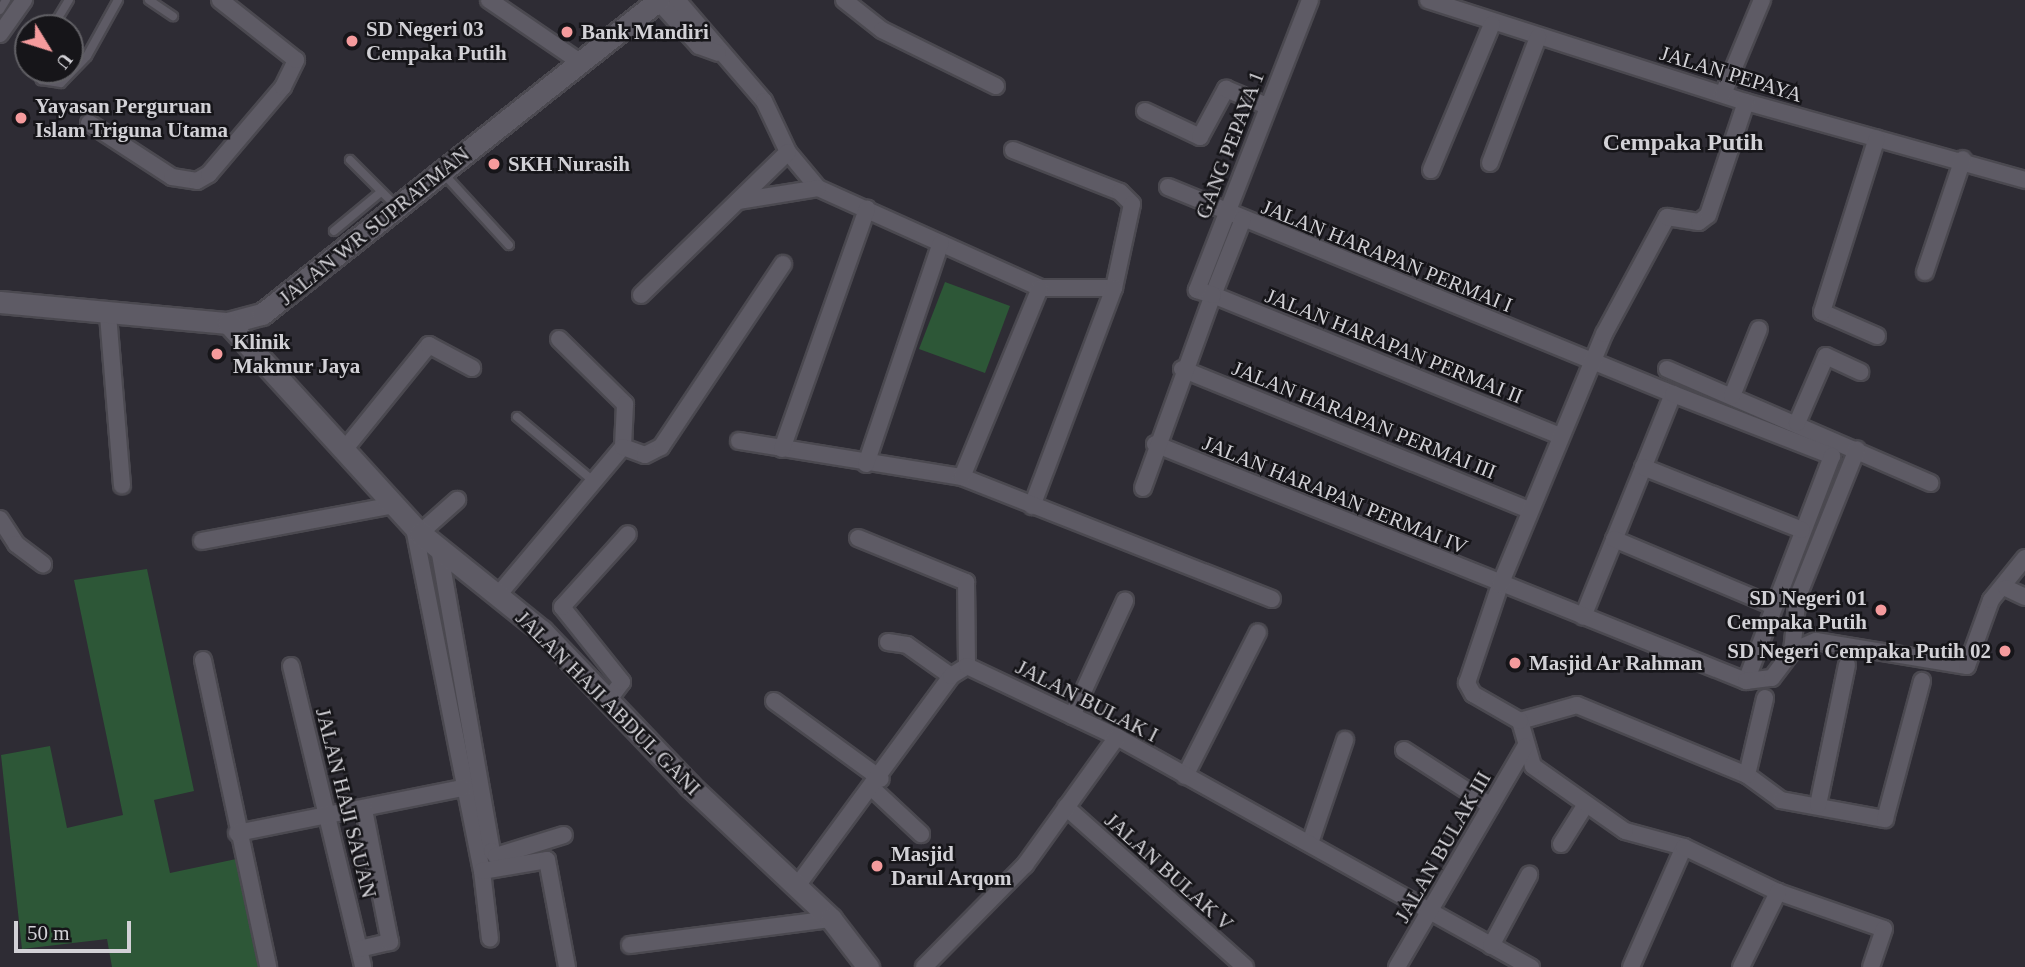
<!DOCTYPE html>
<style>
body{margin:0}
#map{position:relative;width:2025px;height:967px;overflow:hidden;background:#2e2c34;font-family:"Times New Roman",serif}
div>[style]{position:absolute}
.green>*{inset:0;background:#2d5737}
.roads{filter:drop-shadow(2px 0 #4b4950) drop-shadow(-2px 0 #4b4950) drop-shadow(0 2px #4b4950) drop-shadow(0 -2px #4b4950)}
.lane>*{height:8px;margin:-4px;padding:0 4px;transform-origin:4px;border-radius:4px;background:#5e5b65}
.street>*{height:16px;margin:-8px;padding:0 8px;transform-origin:8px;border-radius:8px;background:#5e5b65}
.secondary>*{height:21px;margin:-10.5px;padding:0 10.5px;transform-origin:10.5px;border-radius:10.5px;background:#5e5b65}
.dots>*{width:19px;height:19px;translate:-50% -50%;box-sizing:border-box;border:4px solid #161519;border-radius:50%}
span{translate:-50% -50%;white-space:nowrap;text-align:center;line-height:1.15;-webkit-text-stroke:5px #161519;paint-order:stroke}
.poi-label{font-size:21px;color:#d2d1d6;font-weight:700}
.left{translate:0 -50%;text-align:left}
.right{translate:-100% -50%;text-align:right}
.street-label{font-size:21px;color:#d2d1d6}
.quarter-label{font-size:24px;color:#d2d1d6;font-weight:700}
.north{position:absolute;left:14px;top:14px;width:70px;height:70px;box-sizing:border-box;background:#161519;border:2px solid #616065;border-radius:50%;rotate:128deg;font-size:19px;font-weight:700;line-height:28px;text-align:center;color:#d2d1d6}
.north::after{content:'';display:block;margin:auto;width:24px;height:32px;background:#f59b9d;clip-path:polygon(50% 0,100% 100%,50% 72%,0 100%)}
.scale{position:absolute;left:14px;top:921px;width:117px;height:32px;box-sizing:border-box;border:4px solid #d2d1d6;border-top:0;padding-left:9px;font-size:21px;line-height:24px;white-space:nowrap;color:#d2d1d6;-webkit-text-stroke:5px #161519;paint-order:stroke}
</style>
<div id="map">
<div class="green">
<div style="clip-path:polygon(945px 282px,1010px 306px,985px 373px,919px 349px)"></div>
<div style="clip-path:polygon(147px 569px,194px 791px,154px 800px,170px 873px,241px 858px,269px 967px,112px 967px,107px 939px,22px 949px,1px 755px,50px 746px,67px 828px,123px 815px,74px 580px)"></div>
</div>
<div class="roads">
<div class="lane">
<div style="left:149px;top:0;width:29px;rotate:34deg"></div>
<div style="left:0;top:10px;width:12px;rotate:-59deg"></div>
<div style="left:52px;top:28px;width:33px;rotate:-59deg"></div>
<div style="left:35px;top:70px;width:12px;rotate:59deg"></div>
<div style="left:41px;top:80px;width:20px;rotate:9deg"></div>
<div style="left:61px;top:83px;width:37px;rotate:-46deg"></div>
<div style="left:87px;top:56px;width:64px;rotate:-61deg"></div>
<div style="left:350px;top:160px;width:64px;rotate:45deg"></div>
<div style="left:442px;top:172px;width:99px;rotate:47.5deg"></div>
<div style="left:334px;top:231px;width:61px;rotate:-39.7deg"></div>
<div style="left:517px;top:417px;width:98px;rotate:40deg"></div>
</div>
<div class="street">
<div style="left:489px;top:0;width:110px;rotate:34.3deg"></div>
<div style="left:677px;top:0;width:133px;rotate:49.3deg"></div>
<div style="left:764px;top:101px;width:56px;rotate:64.8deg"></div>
<div style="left:788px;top:152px;width:47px;rotate:50.2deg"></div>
<div style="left:818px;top:188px;width:243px;rotate:24.2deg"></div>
<div style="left:1040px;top:288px;width:74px"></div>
<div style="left:844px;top:0;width:48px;rotate:38.3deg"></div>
<div style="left:882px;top:30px;width:127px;rotate:26.2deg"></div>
<div style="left:1428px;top:0;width:334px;rotate:17.8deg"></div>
<div style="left:1746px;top:102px;width:290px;rotate:15.6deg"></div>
<div style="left:658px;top:1px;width:61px;rotate:47.7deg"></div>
<div style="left:699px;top:46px;width:20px;rotate:20deg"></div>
<div style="left:0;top:34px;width:42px;rotate:-54.8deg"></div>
<div style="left:1723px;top:94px;width:102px;rotate:-67.5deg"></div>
<div style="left:1145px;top:111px;width:61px;rotate:25.3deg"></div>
<div style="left:1200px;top:137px;width:55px;rotate:-61.6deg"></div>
<div style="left:1226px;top:89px;width:44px;rotate:22.5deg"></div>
<div style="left:89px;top:123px;width:99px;rotate:33deg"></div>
<div style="left:172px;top:177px;width:25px;rotate:9deg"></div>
<div style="left:197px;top:181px;width:14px;rotate:-30deg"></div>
<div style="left:209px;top:174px;width:114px;rotate:-49.6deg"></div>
<div style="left:283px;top:87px;width:30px;rotate:-64deg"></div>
<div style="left:296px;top:60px;width:97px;rotate:-141.7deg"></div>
<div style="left:1013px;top:150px;width:115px;rotate:21.4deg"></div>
<div style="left:1120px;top:192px;width:17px;rotate:45deg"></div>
<div style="left:1132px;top:204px;width:86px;rotate:102.1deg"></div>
<div style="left:1114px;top:288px;width:233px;rotate:110.6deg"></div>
<div style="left:1490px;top:163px;width:135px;rotate:-69.1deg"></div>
<div style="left:1431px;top:170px;width:158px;rotate:-67.3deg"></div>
<div style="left:1168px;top:187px;width:546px;rotate:22.29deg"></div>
<div style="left:1673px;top:394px;width:240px;rotate:112deg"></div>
<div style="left:738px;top:201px;width:81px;rotate:-9.2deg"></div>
<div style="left:1243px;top:219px;width:82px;rotate:111.5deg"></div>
<div style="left:1213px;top:295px;width:375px;rotate:22.1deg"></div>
<div style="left:1925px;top:272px;width:119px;rotate:-71.4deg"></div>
<div style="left:641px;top:295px;width:205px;rotate:-44.2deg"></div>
<div style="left:108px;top:315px;width:171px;rotate:85.3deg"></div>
<div style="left:1877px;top:336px;width:60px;rotate:-156.4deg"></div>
<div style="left:1822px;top:312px;width:182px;rotate:-72.5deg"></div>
<div style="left:559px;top:339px;width:93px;rotate:44.6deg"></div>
<div style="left:625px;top:404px;width:43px;rotate:92.7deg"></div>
<div style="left:1182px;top:369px;width:375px;rotate:22.1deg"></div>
<div style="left:1667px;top:369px;width:287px;rotate:23.4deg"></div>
<div style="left:1673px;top:394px;width:171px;rotate:21.3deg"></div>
<div style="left:1832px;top:456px;width:241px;rotate:110.9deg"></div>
<div style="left:1732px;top:396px;width:72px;rotate:-68.1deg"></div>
<div style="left:1797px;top:423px;width:73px;rotate:-66.6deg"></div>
<div style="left:1826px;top:356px;width:38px;rotate:25deg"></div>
<div style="left:739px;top:441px;width:226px;rotate:9.2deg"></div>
<div style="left:962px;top:477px;width:333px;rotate:21.5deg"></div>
<div style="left:1155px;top:444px;width:637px;rotate:21.85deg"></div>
<div style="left:1746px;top:681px;width:26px;rotate:-7deg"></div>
<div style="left:1772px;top:678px;width:34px;rotate:-53deg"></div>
<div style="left:1792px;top:651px;width:26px;rotate:-23deg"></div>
<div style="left:1816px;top:641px;width:153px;rotate:9.4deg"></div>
<div style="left:1967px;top:666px;width:70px;rotate:-70deg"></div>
<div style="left:1991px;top:600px;width:54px;rotate:-51deg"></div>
<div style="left:782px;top:449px;width:255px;rotate:-70.5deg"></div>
<div style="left:344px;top:450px;width:135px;rotate:-51deg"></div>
<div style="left:429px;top:345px;width:49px;rotate:28.1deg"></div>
<div style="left:866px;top:464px;width:233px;rotate:-71.3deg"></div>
<div style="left:1643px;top:467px;width:171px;rotate:21.6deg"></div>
<div style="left:962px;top:477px;width:204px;rotate:-67.6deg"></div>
<div style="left:1143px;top:488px;width:205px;rotate:-70.1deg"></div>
<div style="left:1213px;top:295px;width:17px;rotate:-163deg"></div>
<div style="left:1197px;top:290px;width:311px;rotate:-68.7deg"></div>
<div style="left:0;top:519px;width:30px;rotate:57deg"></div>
<div style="left:16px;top:544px;width:34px;rotate:37deg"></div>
<div style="left:414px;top:528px;width:350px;rotate:78.8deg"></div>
<div style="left:482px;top:871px;width:68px;rotate:83.3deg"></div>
<div style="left:420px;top:533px;width:50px;rotate:-41.7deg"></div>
<div style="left:858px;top:538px;width:117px;rotate:22.2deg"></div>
<div style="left:966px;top:582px;width:84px;rotate:89.3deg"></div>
<div style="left:1614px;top:539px;width:170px;rotate:22.8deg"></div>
<div style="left:202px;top:541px;width:195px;rotate:-10.6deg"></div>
<div style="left:440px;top:554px;width:302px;rotate:80.1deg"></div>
<div style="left:492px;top:851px;width:6px;rotate:51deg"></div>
<div style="left:496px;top:856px;width:71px;rotate:-17.2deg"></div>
<div style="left:2006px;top:588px;width:21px;rotate:25deg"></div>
<div style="left:499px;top:594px;width:192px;rotate:-49.9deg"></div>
<div style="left:623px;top:447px;width:23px;rotate:20deg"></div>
<div style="left:645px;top:455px;width:18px;rotate:-27deg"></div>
<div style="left:661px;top:447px;width:220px;rotate:-56.3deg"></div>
<div style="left:888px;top:642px;width:19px;rotate:9deg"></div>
<div style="left:907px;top:645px;width:54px;rotate:35.2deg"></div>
<div style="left:1792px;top:651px;width:55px;rotate:-83.8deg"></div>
<div style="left:1798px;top:596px;width:158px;rotate:-68.1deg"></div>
<div style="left:203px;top:660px;width:314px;rotate:78deg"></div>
<div style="left:291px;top:666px;width:309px;rotate:76.5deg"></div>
<div style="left:774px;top:701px;width:132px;rotate:36.1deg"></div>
<div style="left:607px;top:702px;width:25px;rotate:-53deg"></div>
<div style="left:622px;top:682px;width:96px;rotate:-128.7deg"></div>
<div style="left:562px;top:607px;width:98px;rotate:-47.9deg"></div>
<div style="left:1072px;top:716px;width:127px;rotate:-65.3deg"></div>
<div style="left:1520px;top:721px;width:59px;rotate:-15.7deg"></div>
<div style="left:1577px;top:705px;width:184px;rotate:22.4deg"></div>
<div style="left:1747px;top:775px;width:42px;rotate:36.3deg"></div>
<div style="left:1781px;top:800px;width:106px;rotate:10.4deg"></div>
<div style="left:1885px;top:819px;width:143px;rotate:-75deg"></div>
<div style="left:1404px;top:750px;width:103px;rotate:32.8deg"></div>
<div style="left:1747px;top:775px;width:79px;rotate:-76.8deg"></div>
<div style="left:1185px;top:776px;width:161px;rotate:-63.1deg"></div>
<div style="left:873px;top:789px;width:66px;rotate:43.2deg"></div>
<div style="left:1818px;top:805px;width:143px;rotate:-78.3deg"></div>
<div style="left:1066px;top:807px;width:240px;rotate:41.8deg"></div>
<div style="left:237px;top:833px;width:230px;rotate:-11.3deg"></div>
<div style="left:1310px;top:843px;width:109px;rotate:-71.2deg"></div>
<div style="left:1561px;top:844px;width:47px;rotate:-58deg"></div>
<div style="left:1684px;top:847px;width:61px;rotate:-164.8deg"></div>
<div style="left:1625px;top:831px;width:113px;rotate:-144.8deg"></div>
<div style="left:1533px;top:766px;width:47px;rotate:-106.1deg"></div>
<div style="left:1520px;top:721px;width:54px;rotate:-150.1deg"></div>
<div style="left:1473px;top:694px;width:13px;rotate:-119deg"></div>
<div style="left:1467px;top:683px;width:103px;rotate:-71.4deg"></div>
<div style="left:1500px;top:585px;width:272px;rotate:-67.5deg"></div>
<div style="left:1604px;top:334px;width:133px;rotate:-61.7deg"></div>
<div style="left:1667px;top:217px;width:32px;rotate:9deg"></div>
<div style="left:1699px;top:222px;width:11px;rotate:-38deg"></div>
<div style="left:1708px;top:215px;width:119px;rotate:-71.4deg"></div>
<div style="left:482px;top:871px;width:66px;rotate:-9.6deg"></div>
<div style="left:547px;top:860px;width:109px;rotate:79.4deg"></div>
<div style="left:797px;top:886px;width:260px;rotate:-53.7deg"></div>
<div style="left:951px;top:676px;width:19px;rotate:-32deg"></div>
<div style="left:967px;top:666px;width:166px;rotate:25.3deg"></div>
<div style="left:1117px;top:737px;width:474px;rotate:29.1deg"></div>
<div style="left:630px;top:945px;width:203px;rotate:-7.4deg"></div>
<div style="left:1491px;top:946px;width:81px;rotate:-61.8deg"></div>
<div style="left:359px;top:949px;width:32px;rotate:-13deg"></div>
<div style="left:390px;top:942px;width:136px;rotate:-101.1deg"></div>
<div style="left:924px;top:967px;width:144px;rotate:-45.3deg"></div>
<div style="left:1025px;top:865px;width:158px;rotate:-54.3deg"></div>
<div style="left:1397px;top:967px;width:255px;rotate:-59.8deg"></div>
<div style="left:1631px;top:967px;width:131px;rotate:-66.2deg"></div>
<div style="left:1684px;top:847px;width:104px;rotate:25.6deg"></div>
<div style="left:1778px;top:892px;width:112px;rotate:19.2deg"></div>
<div style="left:1884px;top:929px;width:40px;rotate:108.9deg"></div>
<div style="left:1741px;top:967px;width:84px;rotate:-63.7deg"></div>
</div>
<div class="secondary">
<div style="left:0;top:302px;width:229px;rotate:5.3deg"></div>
<div style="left:228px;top:323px;width:35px;rotate:-15deg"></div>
<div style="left:262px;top:314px;width:506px;rotate:-38.34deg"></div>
<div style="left:228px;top:323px;width:285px;rotate:47.6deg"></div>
<div style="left:420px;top:533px;width:156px;rotate:38.8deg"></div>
<div style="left:542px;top:631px;width:213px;rotate:46.3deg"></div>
<div style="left:689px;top:785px;width:195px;rotate:43.3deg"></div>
<div style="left:831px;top:919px;width:61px;rotate:52.4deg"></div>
</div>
</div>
<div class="dots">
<div style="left:567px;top:32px;background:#f59b9d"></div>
<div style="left:352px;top:41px;background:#f59b9d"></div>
<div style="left:21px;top:118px;background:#f59b9d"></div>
<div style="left:494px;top:164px;background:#f59b9d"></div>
<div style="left:217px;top:354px;background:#f59b9d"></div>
<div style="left:1881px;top:610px;background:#f59b9d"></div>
<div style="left:2005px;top:651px;background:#f59b9d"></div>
<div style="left:1515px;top:663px;background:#f59b9d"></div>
<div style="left:877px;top:866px;background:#f59b9d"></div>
</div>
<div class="poi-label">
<span class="left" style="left:366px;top:41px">SD Negeri 03<br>Cempaka Putih</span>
<span class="left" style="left:581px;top:32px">Bank Mandiri</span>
<span class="left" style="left:35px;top:118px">Yayasan Perguruan<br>Islam Triguna Utama</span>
<span class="left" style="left:508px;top:164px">SKH Nurasih</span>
<span class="left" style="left:233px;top:354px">Klinik<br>Makmur Jaya</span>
<span class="right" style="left:1867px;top:610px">SD Negeri 01<br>Cempaka Putih</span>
<span class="right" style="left:1991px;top:651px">SD Negeri Cempaka Putih 02</span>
<span class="left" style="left:1529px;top:663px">Masjid Ar Rahman</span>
<span class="left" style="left:891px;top:866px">Masjid<br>Darul Arqom</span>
</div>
<div class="street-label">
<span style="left:1731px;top:74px;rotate:17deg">JALAN PEPAYA</span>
<span style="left:1230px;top:145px;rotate:-69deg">GANG PEPAYA 1</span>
<span style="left:374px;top:226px;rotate:-39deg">JALAN WR SUPRATMAN</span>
<span style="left:1387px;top:256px;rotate:22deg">JALAN HARAPAN PERMAI I</span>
<span style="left:1394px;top:346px;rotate:22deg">JALAN HARAPAN PERMAI II</span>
<span style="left:1364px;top:420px;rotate:22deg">JALAN HARAPAN PERMAI III</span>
<span style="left:1335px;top:495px;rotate:22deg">JALAN HARAPAN PERMAI IV</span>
<span style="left:1087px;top:701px;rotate:27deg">JALAN BULAK I</span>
<span style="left:608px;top:703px;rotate:45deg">JALAN HAJI ABDUL GANI</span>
<span style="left:346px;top:803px;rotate:76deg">JALAN HAJI SAUAN</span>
<span style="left:1443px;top:847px;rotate:-60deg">JALAN BULAK III</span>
<span style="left:1169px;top:872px;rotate:42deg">JALAN BULAK V</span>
</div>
<div class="quarter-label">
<span style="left:1683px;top:143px">Cempaka Putih</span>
</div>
<div class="north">U</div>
<div class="scale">50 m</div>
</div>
